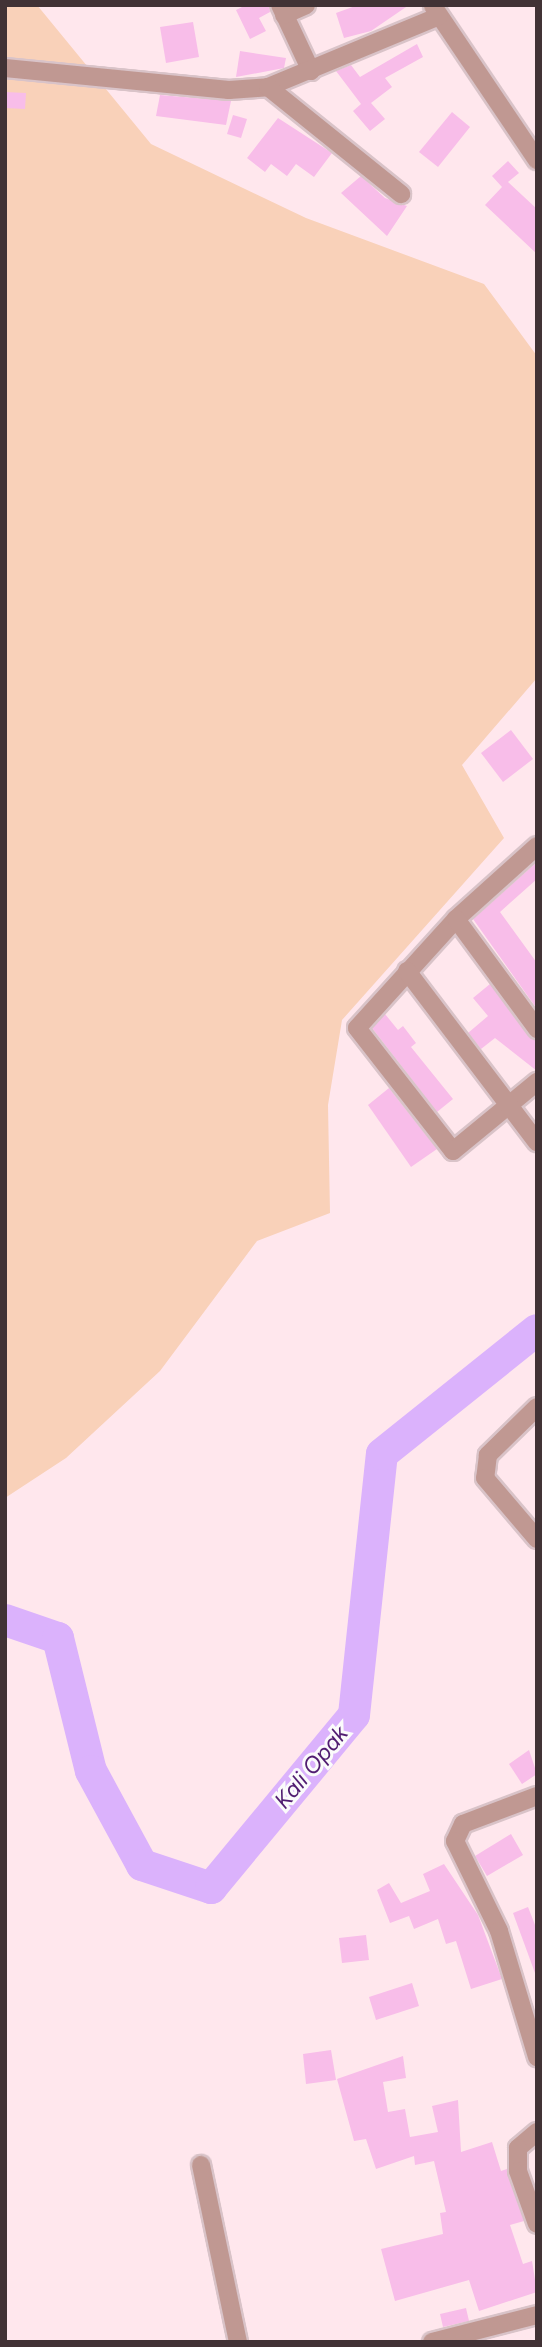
<!DOCTYPE html>
<style>
body{margin:0}
#map{position:relative;width:542px;height:2347px;overflow:hidden;background:#ffe7ed;font-family:Figtree,sans-serif}
div>[style]{position:absolute}
.green>*{inset:0;background:#f9d1b9}
.river>*{height:32px;margin:-16px;padding:0 16px;transform-origin:16px;border-radius:16px;background:#dbb2fc}
.building>*{inset:0;background:#f8bde9}
.roads{filter:drop-shadow(2px 0 #d9c3c8) drop-shadow(-2px 0 #d9c3c8) drop-shadow(0 2px #d9c3c8) drop-shadow(0 -2px #d9c3c8)}
.minor>*{height:18px;margin:-9px;padding:0 9px;transform-origin:9px;border-radius:9px;background:#c09892}
span{translate:-50% -50%;white-space:nowrap;text-align:center;line-height:1.15;-webkit-text-stroke:6px #fbfbfb;paint-order:stroke}
.water-label{font-size:23px;color:#511d71;font-style:italic}
.frame{position:absolute;inset:0;border:7px solid #413235;pointer-events:none}
</style>
<div id="map">
<div class="green">
<div style="clip-path:polygon(5px 5px,37px 5px,151px 144px,306px 218px,484px 284px,537px 356px,537px 678px,462px 765px,504px 838px,342px 1020px,328px 1105px,330px 1213px,257px 1241px,160px 1371px,66px 1458px,5px 1498px)"></div>
</div>
<div class="river">
<div style="left:5px;top:1620px;width:56px;rotate:18.8deg"></div>
<div style="left:58px;top:1638px;width:137px;rotate:76.1deg"></div>
<div style="left:91px;top:1771px;width:107px;rotate:61.5deg"></div>
<div style="left:142px;top:1865px;width:73px;rotate:18.4deg"></div>
<div style="left:211px;top:1888px;width:224px;rotate:-50.4deg"></div>
<div style="left:354px;top:1715px;width:262px;rotate:-83.9deg"></div>
<div style="left:382px;top:1454px;width:198px;rotate:-38.7deg"></div>
</div>
<div class="building">
<div style="clip-path:polygon(246px 5px,269px 5px,270px 12px,259px 18px,266px 31px,250px 39px,236px 10px)"></div>
<div style="clip-path:polygon(358px 5px,409px 5px,371px 31px,344px 38px,336px 13px)"></div>
<div style="clip-path:polygon(193px 22px,199px 57px,166px 63px,160px 27px)"></div>
<div style="clip-path:polygon(417px 44px,423px 57px,385px 78px,392px 87px,371px 103px,385px 119px,370px 131px,353px 111px,361px 104px,336px 71px,351px 65px,360px 77px)"></div>
<div style="clip-path:polygon(240px 51px,286px 58px,284px 68px,236px 77px)"></div>
<div style="clip-path:polygon(5px 92px,26px 93px,25px 109px,5px 108px)"></div>
<div style="clip-path:polygon(160px 95px,231px 101px,226px 125px,156px 116px)"></div>
<div style="clip-path:polygon(452px 112px,470px 127px,438px 167px,419px 152px)"></div>
<div style="clip-path:polygon(233px 115px,247px 119px,241px 138px,227px 134px)"></div>
<div style="clip-path:polygon(278px 118px,332px 153px,314px 177px,296px 164px,287px 176px,271px 164px,265px 172px,247px 158px)"></div>
<div style="clip-path:polygon(508px 161px,519px 173px,508px 182px,537px 209px,537px 254px,485px 205px,502px 187px,492px 176px)"></div>
<div style="clip-path:polygon(361px 176px,385px 198px,407px 206px,387px 236px,341px 193px)"></div>
<div style="clip-path:polygon(511px 730px,533px 759px,503px 782px,481px 753px)"></div>
<div style="clip-path:polygon(537px 862px,537px 879px,500px 912px,537px 963px,537px 1009px,473px 919px)"></div>
<div style="clip-path:polygon(490px 984px,537px 1040px,537px 1071px,495px 1038px,481px 1049px,468px 1033px,488px 1016px,473px 998px)"></div>
<div style="clip-path:polygon(385px 1014px,398px 1030px,403px 1026px,416px 1043px,411px 1047px,453px 1099px,437px 1112px,372px 1028px)"></div>
<div style="clip-path:polygon(389px 1088px,437px 1149px,411px 1167px,368px 1105px)"></div>
<div style="clip-path:polygon(529px 1750px,537px 1774px,522px 1784px,509px 1764px)"></div>
<div style="clip-path:polygon(511px 1834px,523px 1855px,487px 1876px,475px 1856px)"></div>
<div style="clip-path:polygon(444px 1864px,478px 1915px,502px 1979px,471px 1989px,456px 1941px,446px 1944px,438px 1919px,414px 1929px,409px 1916px,390px 1923px,377px 1890px,389px 1883px,401px 1903px,430px 1891px,423px 1874px)"></div>
<div style="clip-path:polygon(528px 1907px,537px 1930px,535px 1973px,513px 1913px)"></div>
<div style="clip-path:polygon(366px 1935px,369px 1960px,342px 1963px,339px 1938px)"></div>
<div style="clip-path:polygon(412px 1983px,419px 2006px,376px 2020px,369px 1997px)"></div>
<div style="clip-path:polygon(331px 2050px,336px 2080px,306px 2084px,303px 2054px)"></div>
<div style="clip-path:polygon(403px 2056px,406px 2078px,383px 2082px,388px 2112px,405px 2109px,410px 2137px,438px 2132px,432px 2106px,458px 2100px,461px 2152px,492px 2142px,501px 2171px,507px 2169px,524px 2221px,510px 2225px,523px 2264px,532px 2261px,537px 2292px,479px 2311px,469px 2280px,395px 2301px,381px 2249px,443px 2234px,440px 2213px,446px 2212px,434px 2161px,415px 2165px,414px 2156px,376px 2169px,366px 2139px,354px 2141px,337px 2079px)"></div>
<div style="clip-path:polygon(466px 2308px,469px 2321px,443px 2327px,440px 2314px)"></div>
</div>
<div class="roads">
<div class="minor">
<div style="left:280px;top:5px;width:73px;rotate:64.8deg"></div>
<div style="left:433px;top:6px;width:186px;rotate:56deg"></div>
<div style="left:284px;top:15px;width:24px;rotate:-24deg"></div>
<div style="left:5px;top:68px;width:225px;rotate:5.6deg"></div>
<div style="left:229px;top:90px;width:39px;rotate:-4deg"></div>
<div style="left:268px;top:87px;width:185px;rotate:-22.5deg"></div>
<div style="left:268px;top:87px;width:171px;rotate:38.8deg"></div>
<div style="left:537px;top:846px;width:109px;rotate:138deg"></div>
<div style="left:456px;top:919px;width:147px;rotate:132.2deg"></div>
<div style="left:357px;top:1028px;width:156px;rotate:52deg"></div>
<div style="left:453px;top:1151px;width:109px;rotate:-39.4deg"></div>
<div style="left:456px;top:919px;width:137px;rotate:53.6deg"></div>
<div style="left:407px;top:971px;width:215px;rotate:52.8deg"></div>
<div style="left:537px;top:1407px;width:69px;rotate:135.6deg"></div>
<div style="left:488px;top:1455px;width:23px;rotate:97deg"></div>
<div style="left:485px;top:1478px;width:80px;rotate:49.6deg"></div>
<div style="left:537px;top:1796px;width:79px;rotate:159.3deg"></div>
<div style="left:463px;top:1824px;width:19px;rotate:115deg"></div>
<div style="left:455px;top:1841px;width:100px;rotate:63.9deg"></div>
<div style="left:499px;top:1931px;width:132px;rotate:73.2deg"></div>
<div style="left:537px;top:2132px;width:25px;rotate:140deg"></div>
<div style="left:518px;top:2148px;width:23px;rotate:90deg"></div>
<div style="left:518px;top:2171px;width:56px;rotate:70.3deg"></div>
<div style="left:201px;top:2165px;width:181px;rotate:78.2deg"></div>
<div style="left:432px;top:2342px;width:108px;rotate:-14.4deg"></div>
</div>
</div>
<div class="water-label">
<span style="left:311px;top:1767px;rotate:-50deg">Kali Opak</span>
</div>
<div class="frame"></div>
</div>
